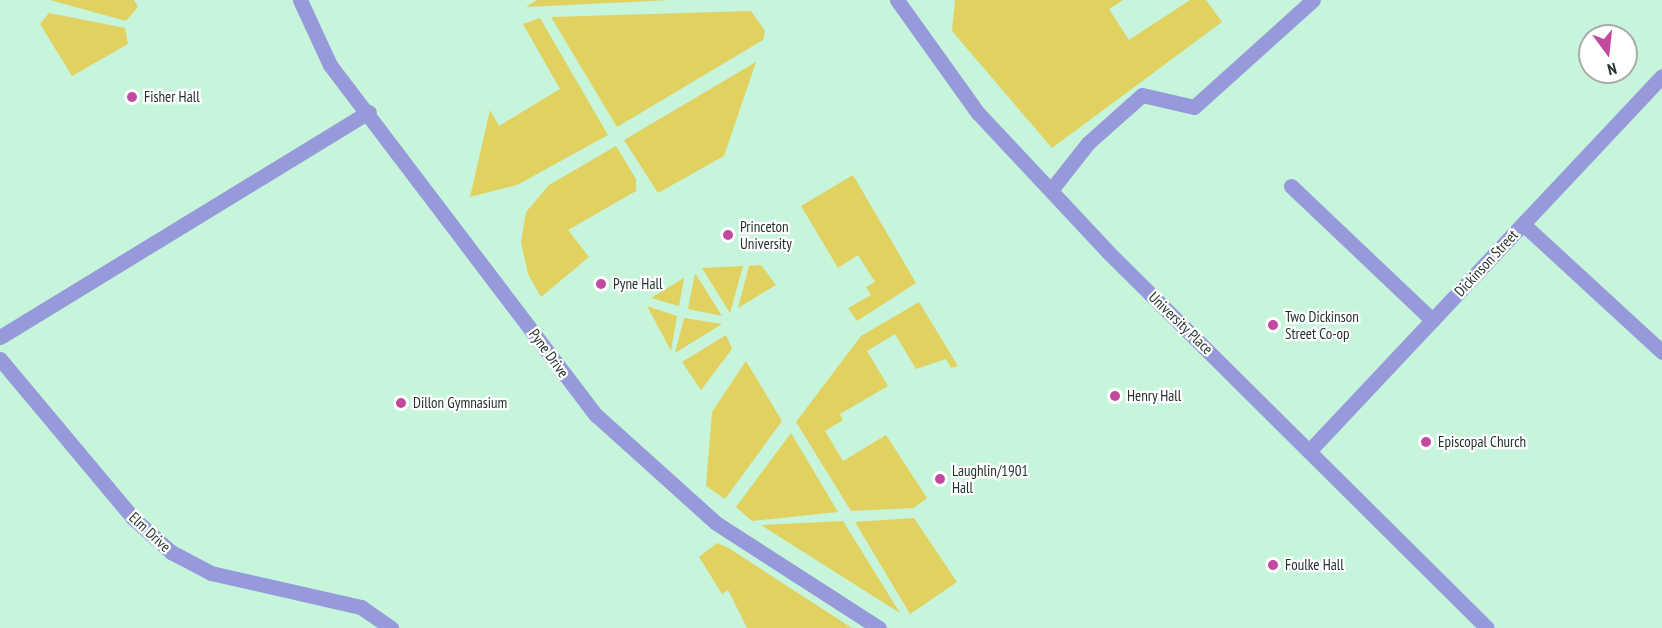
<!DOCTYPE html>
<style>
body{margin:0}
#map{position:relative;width:1662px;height:628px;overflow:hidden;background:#c6f5db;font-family:"PT Sans Narrow",sans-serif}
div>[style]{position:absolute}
.green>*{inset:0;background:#e1d161}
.service>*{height:15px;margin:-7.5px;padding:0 7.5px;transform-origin:7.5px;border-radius:7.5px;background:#969ada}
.minor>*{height:15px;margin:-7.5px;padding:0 7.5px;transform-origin:7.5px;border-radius:7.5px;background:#969ada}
.tertiary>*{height:15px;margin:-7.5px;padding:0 7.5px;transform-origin:7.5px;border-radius:7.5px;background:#969ada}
.dots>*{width:16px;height:16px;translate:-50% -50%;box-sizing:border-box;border:3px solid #fff;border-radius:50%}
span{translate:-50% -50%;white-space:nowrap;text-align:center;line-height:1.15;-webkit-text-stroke:4.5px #fff;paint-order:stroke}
.poi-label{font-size:15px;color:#21332a}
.left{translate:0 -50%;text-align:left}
.street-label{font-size:15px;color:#21332a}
.north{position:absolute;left:1578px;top:24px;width:60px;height:60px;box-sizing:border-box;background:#fff;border:2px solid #a6adaa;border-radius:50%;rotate:165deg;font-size:16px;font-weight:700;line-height:24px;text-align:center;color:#21332a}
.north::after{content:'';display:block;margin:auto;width:21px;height:27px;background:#c24a9e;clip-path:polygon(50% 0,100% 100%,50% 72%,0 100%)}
</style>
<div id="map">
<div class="green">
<div style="clip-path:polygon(50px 0,134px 0,138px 7px,126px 21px)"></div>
<div style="clip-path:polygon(537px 0,671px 0,526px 7px)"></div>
<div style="clip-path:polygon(955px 0,1123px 0,1109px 9px,1129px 40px,1190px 0,1206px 0,1222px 22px,1052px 148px,952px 31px)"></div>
<div style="clip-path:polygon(751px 11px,765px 31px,763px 40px,617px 127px,551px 17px)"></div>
<div style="clip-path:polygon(49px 13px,125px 28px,128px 44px,72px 76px,40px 24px)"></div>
<div style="clip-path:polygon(540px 18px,608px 135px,517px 185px,470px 197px,490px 110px,499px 126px,560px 89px,523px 24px)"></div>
<div style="clip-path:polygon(756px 62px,724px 156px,658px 193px,624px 140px)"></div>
<div style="clip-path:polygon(616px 146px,636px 179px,636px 191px,568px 230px,589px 257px,541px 297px,528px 274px,521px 242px,526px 212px,549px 185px)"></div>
<div style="clip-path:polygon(853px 175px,916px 283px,857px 321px,848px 308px,871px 295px,866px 287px,875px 282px,858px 255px,838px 268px,801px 206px)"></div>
<div style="clip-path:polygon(761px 265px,776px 285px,738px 308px,749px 266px)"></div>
<div style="clip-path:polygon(743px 266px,730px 313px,702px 268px)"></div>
<div style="clip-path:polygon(695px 273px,722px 316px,688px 309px)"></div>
<div style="clip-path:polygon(684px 278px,679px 306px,651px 298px)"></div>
<div style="clip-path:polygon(919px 302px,958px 366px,951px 368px,946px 359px,916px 369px,895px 334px,867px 351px,888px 386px,840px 414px,843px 420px,825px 431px,843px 461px,886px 435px,927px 498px,914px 508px,851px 511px,796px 422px,861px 336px)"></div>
<div style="clip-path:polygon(647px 306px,677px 316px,671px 351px)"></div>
<div style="clip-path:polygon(684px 318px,722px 324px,675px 353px)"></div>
<div style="clip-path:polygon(726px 335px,732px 349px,701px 390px,682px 362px)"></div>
<div style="clip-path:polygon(746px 361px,782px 421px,725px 499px,706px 486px,712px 412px)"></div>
<div style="clip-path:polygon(791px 433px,838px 512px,752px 521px,736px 507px)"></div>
<div style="clip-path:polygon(914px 518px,957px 582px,910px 614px,855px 522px)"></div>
<div style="clip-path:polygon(843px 521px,900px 613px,761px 525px)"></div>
<div style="clip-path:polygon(717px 543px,727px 547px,852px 628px,747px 628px,728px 590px,722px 594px,699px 557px)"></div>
</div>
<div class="service">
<div style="left:1291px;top:186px;width:195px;rotate:43.5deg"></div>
<div style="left:1051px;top:190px;width:60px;rotate:-51.8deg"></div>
<div style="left:1088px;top:143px;width:72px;rotate:-41.6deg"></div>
<div style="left:1142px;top:95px;width:53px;rotate:13deg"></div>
<div style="left:1194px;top:107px;width:160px;rotate:-42deg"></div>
<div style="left:1523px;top:224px;width:189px;rotate:42.6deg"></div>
<div style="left:0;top:337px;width:432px;rotate:-31.4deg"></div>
<div style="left:0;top:359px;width:207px;rotate:50.1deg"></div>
<div style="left:133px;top:518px;width:51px;rotate:41.8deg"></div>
<div style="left:171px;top:552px;width:45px;rotate:27.7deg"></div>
<div style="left:211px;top:573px;width:154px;rotate:12.8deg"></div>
<div style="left:361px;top:607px;width:37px;rotate:35deg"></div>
</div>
<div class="minor">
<div style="left:300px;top:0;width:72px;rotate:65.2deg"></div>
<div style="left:330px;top:65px;width:440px;rotate:52.8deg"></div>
<div style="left:596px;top:415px;width:161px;rotate:42deg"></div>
<div style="left:716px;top:523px;width:194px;rotate:32.8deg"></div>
<div style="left:1311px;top:449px;width:512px;rotate:-46.74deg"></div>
</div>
<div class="tertiary">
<div style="left:897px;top:0;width:139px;rotate:54.4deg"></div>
<div style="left:978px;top:113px;width:192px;rotate:46.9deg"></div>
<div style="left:1109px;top:253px;width:532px;rotate:44.77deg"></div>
</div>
<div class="dots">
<div style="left:132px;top:97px;background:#c24a9e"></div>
<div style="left:728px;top:235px;background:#c24a9e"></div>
<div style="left:601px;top:284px;background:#c24a9e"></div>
<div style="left:1273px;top:325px;background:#c24a9e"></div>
<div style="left:1115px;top:396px;background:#c24a9e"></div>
<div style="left:401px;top:403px;background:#c24a9e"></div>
<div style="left:1426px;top:442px;background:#c24a9e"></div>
<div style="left:940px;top:479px;background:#c24a9e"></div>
<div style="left:1273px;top:565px;background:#c24a9e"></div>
</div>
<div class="poi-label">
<span class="left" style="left:144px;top:97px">Fisher Hall</span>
<span class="left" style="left:740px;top:235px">Princeton<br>University</span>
<span class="left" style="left:613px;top:284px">Pyne Hall</span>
<span class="left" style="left:1285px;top:325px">Two Dickinson<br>Street Co-op</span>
<span class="left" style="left:1127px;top:396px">Henry Hall</span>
<span class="left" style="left:413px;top:403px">Dillon Gymnasium</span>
<span class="left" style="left:1438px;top:442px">Episcopal Church</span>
<span class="left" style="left:952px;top:479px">Laughlin/1901<br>Hall</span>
<span class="left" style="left:1285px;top:565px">Foulke Hall</span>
</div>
<div class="street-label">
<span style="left:1486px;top:263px;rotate:-47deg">Dickinson Street</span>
<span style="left:1181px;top:323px;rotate:44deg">University Place</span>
<span style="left:549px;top:353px;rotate:54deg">Pyne Drive</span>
<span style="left:150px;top:532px;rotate:43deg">Elm Drive</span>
</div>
<div class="north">N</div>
</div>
